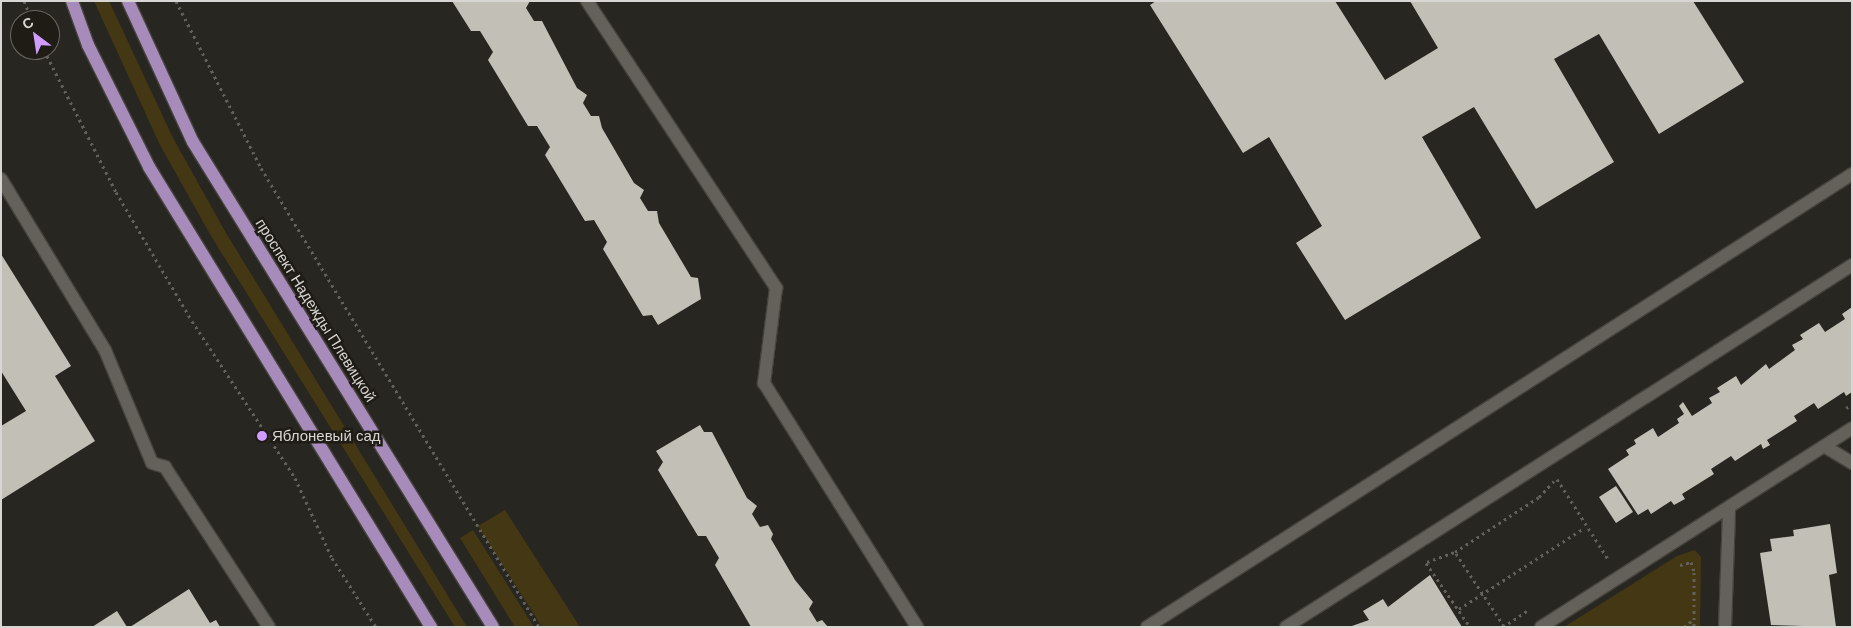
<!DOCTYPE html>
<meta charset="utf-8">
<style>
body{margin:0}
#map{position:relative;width:1853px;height:628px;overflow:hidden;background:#282620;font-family:Helvetica,sans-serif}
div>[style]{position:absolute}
.green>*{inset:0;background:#443713}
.building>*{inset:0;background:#c2bfb7}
.path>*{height:3px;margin-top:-1.5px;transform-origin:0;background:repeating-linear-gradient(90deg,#63615b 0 2.5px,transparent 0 6.5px)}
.roads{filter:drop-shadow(1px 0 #45433d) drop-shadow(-1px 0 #45433d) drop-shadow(0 1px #45433d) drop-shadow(0 -1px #45433d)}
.minor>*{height:12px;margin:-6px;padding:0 6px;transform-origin:6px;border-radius:6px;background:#64615a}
.major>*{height:12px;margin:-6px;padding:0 6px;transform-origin:6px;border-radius:6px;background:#a78bbb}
.dots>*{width:14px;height:14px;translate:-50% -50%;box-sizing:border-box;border:2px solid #1f1c16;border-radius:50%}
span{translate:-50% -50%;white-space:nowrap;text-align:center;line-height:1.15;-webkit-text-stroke:5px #1f1c16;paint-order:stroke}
.street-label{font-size:15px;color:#d8d6d2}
.poi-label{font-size:15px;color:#d8d6d2}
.left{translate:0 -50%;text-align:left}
.frame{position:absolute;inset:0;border:2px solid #d8d6d2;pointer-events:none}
.north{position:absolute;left:10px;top:10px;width:50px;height:50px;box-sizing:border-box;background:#1f1c16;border:1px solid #696661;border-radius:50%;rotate:329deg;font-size:14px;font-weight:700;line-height:20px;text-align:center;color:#d8d6d2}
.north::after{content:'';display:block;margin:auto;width:18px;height:22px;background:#d09dfe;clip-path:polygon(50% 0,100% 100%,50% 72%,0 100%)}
</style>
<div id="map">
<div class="green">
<div style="clip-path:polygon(94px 1px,109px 1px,173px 138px,226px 233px,467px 627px,455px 627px,211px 236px,160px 145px)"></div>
<div style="clip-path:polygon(505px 510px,580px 627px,542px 627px,478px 526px)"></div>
<div style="clip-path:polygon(473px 530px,534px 627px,515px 627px,460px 538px)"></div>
<div style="clip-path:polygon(1695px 550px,1701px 557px,1700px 627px,1564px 627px,1677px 556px)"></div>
</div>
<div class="building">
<div style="clip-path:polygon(452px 1px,530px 1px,526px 8px,534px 21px,542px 21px,577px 88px,587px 95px,583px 103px,591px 116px,599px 116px,602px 128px,634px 183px,644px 190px,640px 198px,648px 211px,657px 211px,659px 223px,691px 277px,698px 278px,701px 299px,658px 325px,652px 315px,643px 316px,603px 249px,607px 242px,594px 220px,585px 221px,545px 155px,550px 147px,537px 126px,528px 126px,488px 60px,493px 52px,480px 31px,471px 31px)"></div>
<div style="clip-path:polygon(1156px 1px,1335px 1px,1385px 80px,1438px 48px,1410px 1px,1693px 1px,1744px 82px,1659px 134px,1599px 34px,1554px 59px,1614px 162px,1536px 209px,1474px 107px,1422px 137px,1481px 238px,1345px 320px,1296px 243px,1322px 226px,1269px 137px,1243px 153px,1150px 5px)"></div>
<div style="clip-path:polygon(1px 254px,71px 366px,55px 376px,95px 441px,1px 500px,1px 426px,26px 411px,1px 371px)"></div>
<div style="clip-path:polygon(1852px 307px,1852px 392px,1846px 396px,1844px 392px,1818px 409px,1814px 403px,1794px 416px,1797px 421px,1767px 440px,1770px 445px,1763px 449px,1761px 444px,1735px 461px,1731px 456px,1711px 469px,1714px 474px,1682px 494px,1685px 499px,1674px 505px,1671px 501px,1651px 514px,1648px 509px,1638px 515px,1608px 469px,1629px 455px,1626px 450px,1636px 444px,1634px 440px,1653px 428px,1658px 437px,1679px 423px,1677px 419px,1684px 414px,1679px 406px,1683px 402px,1692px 416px,1712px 403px,1709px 398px,1720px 392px,1717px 388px,1736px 376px,1741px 385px,1766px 364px,1769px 369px,1795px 350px,1792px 345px,1803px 339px,1800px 335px,1819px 323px,1825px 332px,1845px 319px,1842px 314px)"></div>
<div style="clip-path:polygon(700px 425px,704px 432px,712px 432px,747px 498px,757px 506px,752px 514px,760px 527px,768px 525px,773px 534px,771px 539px,795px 580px,813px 602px,809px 609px,817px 622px,822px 620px,828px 627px,751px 627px,715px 565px,719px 558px,706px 536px,698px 536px,658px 470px,663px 462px,656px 451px)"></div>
<div style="clip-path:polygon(1616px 486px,1633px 512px,1616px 523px,1599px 497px)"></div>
<div style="clip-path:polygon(1830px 524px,1837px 573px,1829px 575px,1836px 627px,1771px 625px,1760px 553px,1772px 551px,1770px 539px,1794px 536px,1793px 530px)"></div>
<div style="clip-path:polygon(1430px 575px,1462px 627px,1349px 627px,1369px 620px,1363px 611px,1383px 599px,1388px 607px)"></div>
<div style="clip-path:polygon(189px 589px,210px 623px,216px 620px,220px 627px,130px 627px)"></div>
<div style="clip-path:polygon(117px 611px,127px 627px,92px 627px)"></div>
</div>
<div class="path">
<div style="left:24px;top:1px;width:21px;rotate:67deg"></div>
<div style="left:176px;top:1px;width:187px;rotate:63deg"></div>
<div style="left:261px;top:168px;width:537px;rotate:58.8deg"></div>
<div style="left:44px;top:50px;width:159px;rotate:63.1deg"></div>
<div style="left:116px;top:192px;width:150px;rotate:59.5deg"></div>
<div style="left:192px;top:321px;width:188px;rotate:56.7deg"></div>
<div style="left:295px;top:478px;width:88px;rotate:65.2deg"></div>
<div style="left:332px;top:558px;width:82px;rotate:57.5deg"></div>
<div style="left:1846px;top:408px;width:7px;rotate:-27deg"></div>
<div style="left:1557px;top:479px;width:95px;rotate:57.5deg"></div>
<div style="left:1427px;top:562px;width:30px;rotate:-20deg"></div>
<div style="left:1426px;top:563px;width:78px;rotate:55.5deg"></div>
<div style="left:1680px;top:565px;width:11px;rotate:-15deg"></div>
<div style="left:1691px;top:562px;width:10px;rotate:73deg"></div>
<div style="left:1694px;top:572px;width:55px;rotate:90deg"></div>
<div style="left:1459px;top:609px;width:149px;rotate:-32.9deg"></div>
<div style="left:1504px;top:626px;width:89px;rotate:-123.5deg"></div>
<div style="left:1455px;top:552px;width:100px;rotate:-33.2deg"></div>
<div style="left:1539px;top:497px;width:22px;rotate:-47deg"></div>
<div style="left:1503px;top:627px;width:29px;rotate:-34deg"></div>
<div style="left:1684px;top:627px;width:13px;rotate:-39deg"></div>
</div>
<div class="roads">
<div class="minor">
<div style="left:587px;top:1px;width:344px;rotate:56.6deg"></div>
<div style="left:776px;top:288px;width:96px;rotate:97.2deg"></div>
<div style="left:764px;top:383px;width:288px;rotate:57.9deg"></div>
<div style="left:1px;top:179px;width:200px;rotate:58.7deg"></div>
<div style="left:105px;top:350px;width:122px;rotate:67.4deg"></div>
<div style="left:152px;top:463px;width:14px;rotate:17deg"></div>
<div style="left:165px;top:467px;width:191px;rotate:57deg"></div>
<div style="left:1824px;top:446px;width:33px;rotate:31deg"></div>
<div style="left:1147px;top:627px;width:838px;rotate:-32.72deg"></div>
<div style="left:1286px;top:627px;width:672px;rotate:-32.6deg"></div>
<div style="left:1541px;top:627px;width:369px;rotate:-32.6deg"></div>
<div style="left:1725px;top:627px;width:116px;rotate:-88deg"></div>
</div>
<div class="major">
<div style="left:72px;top:1px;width:47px;rotate:70deg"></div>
<div style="left:88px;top:45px;width:136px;rotate:63.4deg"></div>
<div style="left:149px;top:167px;width:540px;rotate:58.49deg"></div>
<div style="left:128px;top:1px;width:155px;rotate:65.3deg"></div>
<div style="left:193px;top:142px;width:570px;rotate:58.26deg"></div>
</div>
</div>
<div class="dots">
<div style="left:262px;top:436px;background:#d09dfe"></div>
</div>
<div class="street-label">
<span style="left:316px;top:310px;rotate:58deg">проспект Надежды Плевицкой</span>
</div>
<div class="poi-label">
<span class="left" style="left:272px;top:436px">Яблоневый сад</span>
</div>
<div class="frame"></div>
<div class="north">С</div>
</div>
